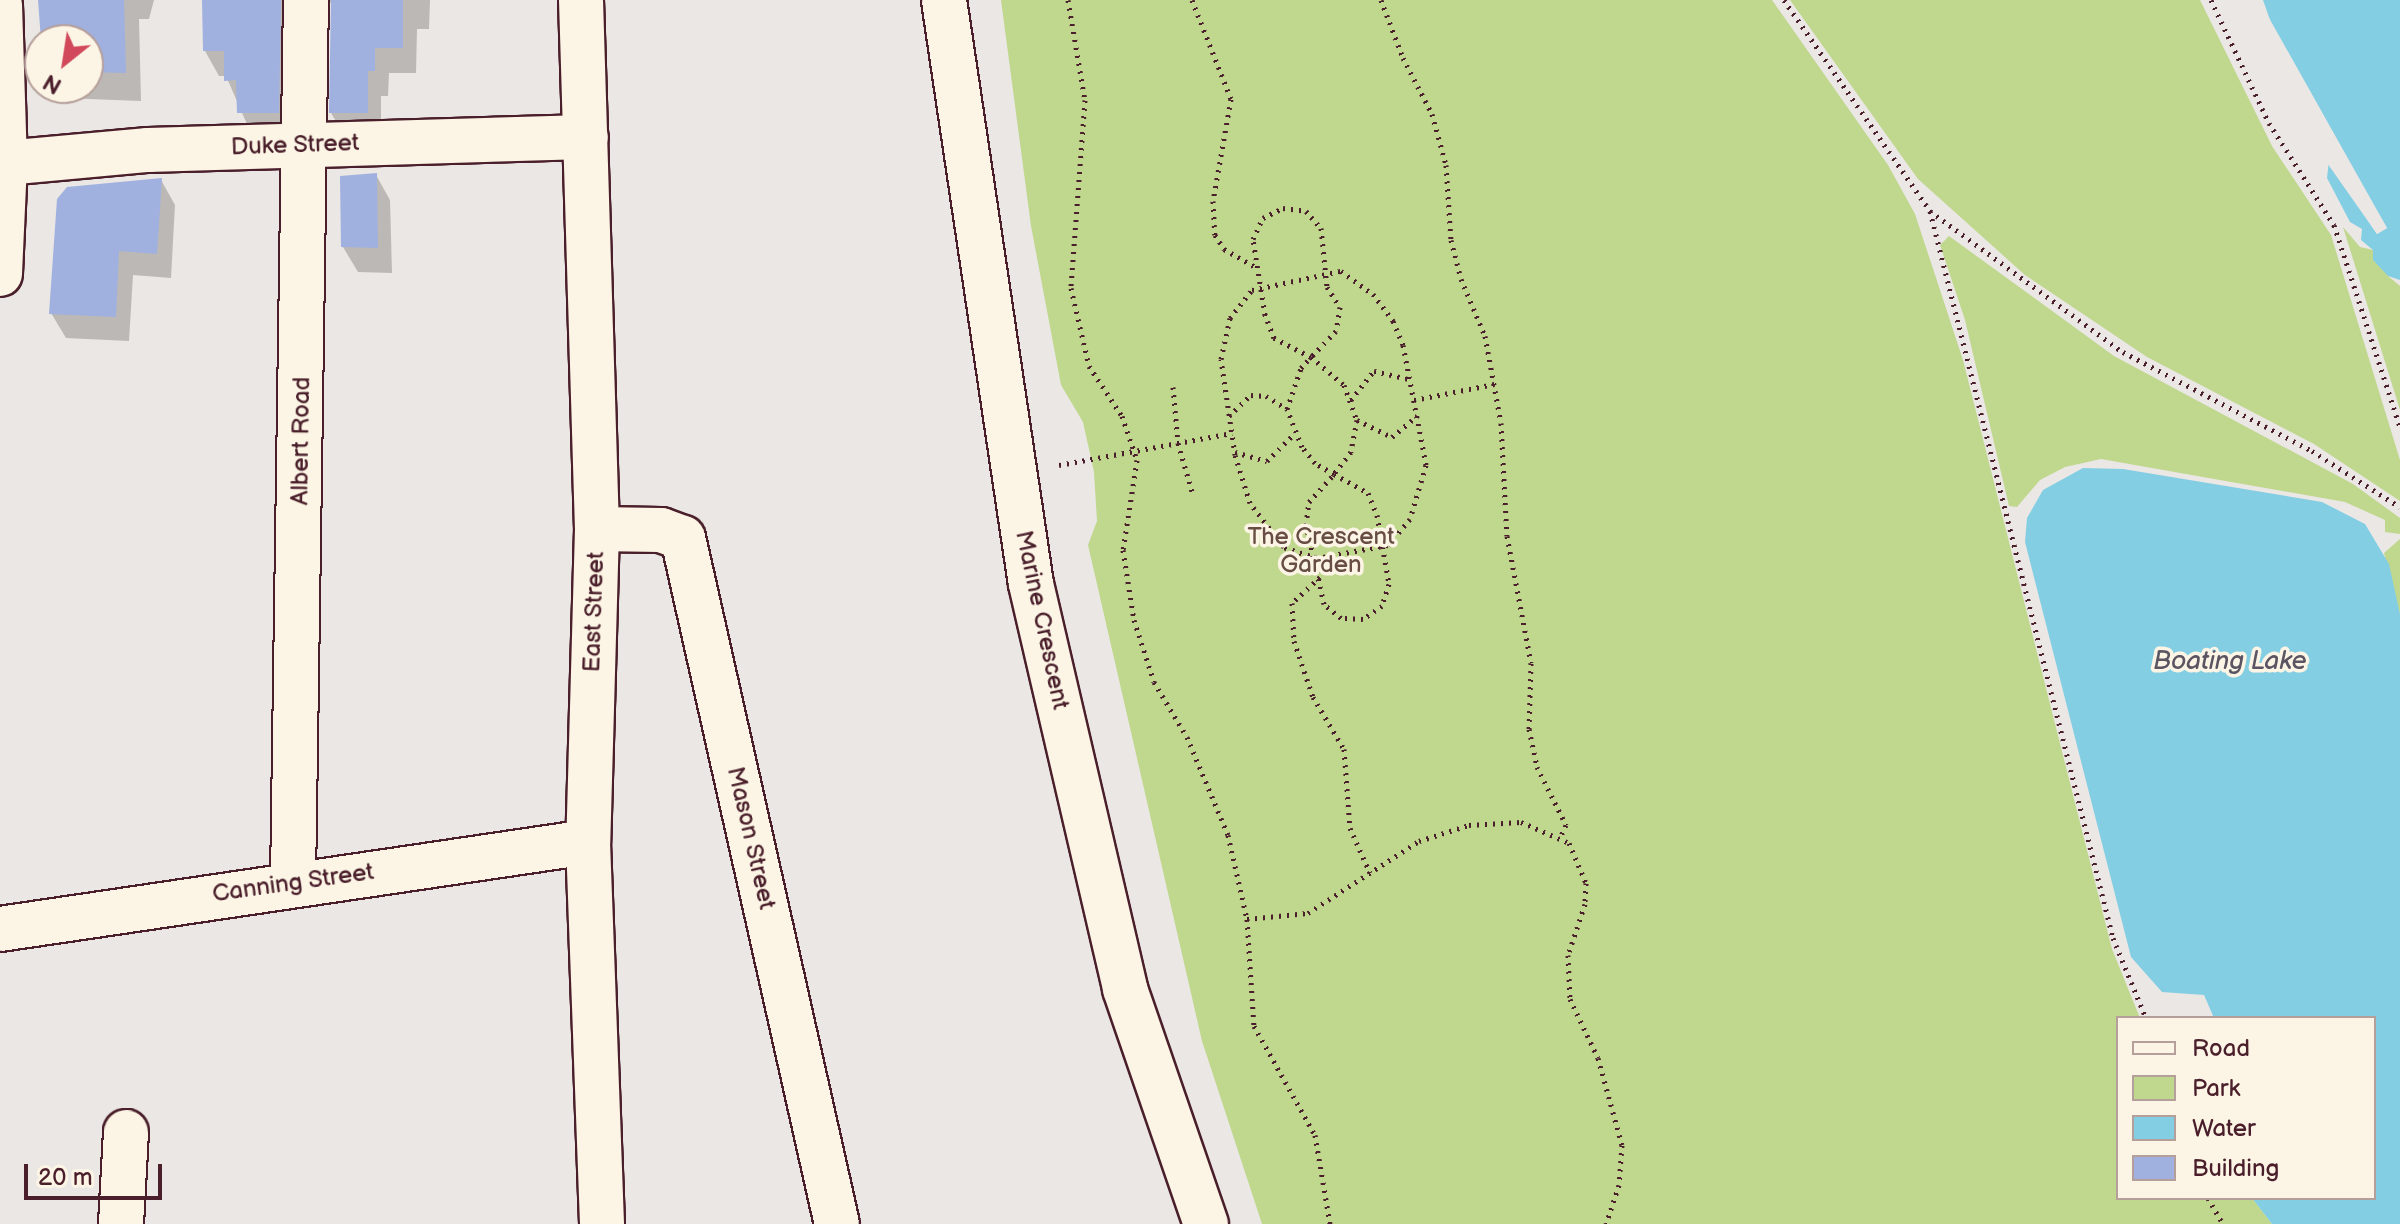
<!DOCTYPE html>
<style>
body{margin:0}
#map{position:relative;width:2400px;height:1224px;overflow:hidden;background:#eae7e4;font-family:"Balsamiq Sans",sans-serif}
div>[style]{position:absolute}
.green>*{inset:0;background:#c0d78e}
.water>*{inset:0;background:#84cee4}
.pier>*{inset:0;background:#eae7e4}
.shadow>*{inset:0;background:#0003}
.building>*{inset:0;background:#a0b0df}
.path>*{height:5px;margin-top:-2.5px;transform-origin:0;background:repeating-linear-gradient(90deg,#4a1f2b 0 2px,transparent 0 8px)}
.roads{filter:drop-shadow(2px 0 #4a1f2b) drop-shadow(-2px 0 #4a1f2b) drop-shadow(0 2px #4a1f2b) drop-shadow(0 -2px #4a1f2b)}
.minor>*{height:44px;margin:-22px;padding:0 22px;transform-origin:22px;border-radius:22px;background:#fcf5e5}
span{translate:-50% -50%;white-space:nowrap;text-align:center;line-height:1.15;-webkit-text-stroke:7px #fcf5e5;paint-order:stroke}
.street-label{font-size:24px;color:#4a1f2b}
.park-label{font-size:24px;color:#684d44}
.water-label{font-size:26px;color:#5b5462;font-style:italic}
.legend{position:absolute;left:2116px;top:1016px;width:260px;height:184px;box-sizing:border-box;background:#fcf5e5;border:2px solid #b59f9b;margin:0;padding:10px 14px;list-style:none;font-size:24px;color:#4a1f2b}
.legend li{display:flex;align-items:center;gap:16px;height:40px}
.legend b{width:40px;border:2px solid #b59f9b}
.north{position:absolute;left:24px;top:24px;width:80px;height:80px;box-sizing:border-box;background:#fcf5e5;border:2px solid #b59f9b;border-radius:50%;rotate:210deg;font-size:22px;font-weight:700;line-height:32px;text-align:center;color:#4a1f2b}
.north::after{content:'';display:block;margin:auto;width:28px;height:36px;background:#d1495b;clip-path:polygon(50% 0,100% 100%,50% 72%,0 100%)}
.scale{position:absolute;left:24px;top:1164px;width:138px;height:36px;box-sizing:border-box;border:4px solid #4a1f2b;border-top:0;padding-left:10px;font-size:24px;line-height:28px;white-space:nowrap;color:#4a1f2b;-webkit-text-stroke:6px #fcf5e5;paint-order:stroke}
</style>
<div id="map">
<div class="green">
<div style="clip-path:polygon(1001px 0,1772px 0,1888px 165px,1915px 214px,1963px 360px,2112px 949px,2140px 1018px,2118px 1018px,2118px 1198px,2252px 1198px,2272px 1224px,1262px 1224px,1202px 1041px,1088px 545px,1097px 521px,1094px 472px,1083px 422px,1061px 385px,1031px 226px)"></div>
<div style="clip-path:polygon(1790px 0,2200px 0,2272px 146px,2331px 235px,2400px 460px,2400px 501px,2314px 444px,2147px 357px,2025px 275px,1918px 179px)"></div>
<div style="clip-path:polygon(2343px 227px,2360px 247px,2373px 250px,2388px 276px,2400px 286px,2400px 410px)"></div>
<div style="clip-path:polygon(1949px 236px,2114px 356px,2353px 484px,2400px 518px,2400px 534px,2385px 532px,2385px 520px,2345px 502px,2101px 459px,2065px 467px,2040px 480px,2017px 507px,2009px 506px,1965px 320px,1940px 245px)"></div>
<div style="clip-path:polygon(2400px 539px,2400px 614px,2384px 553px)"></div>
</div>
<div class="water">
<div style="clip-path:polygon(2263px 0,2400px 0,2400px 280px,2388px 276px,2373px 260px,2373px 250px,2361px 240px,2362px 229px,2350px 222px,2327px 178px,2329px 160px,2377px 234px,2387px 228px,2276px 37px)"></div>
<div style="clip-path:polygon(2083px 468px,2123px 469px,2322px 502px,2365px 524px,2389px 564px,2400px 614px,2400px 1224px,2272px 1224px,2252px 1198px,2374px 1198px,2374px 1018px,2214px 1018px,2204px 995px,2162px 992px,2131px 957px,2025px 542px,2027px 518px,2043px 490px)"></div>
</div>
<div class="pier">
<div style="clip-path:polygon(2259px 0,2387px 228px,2377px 234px,2325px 160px,2332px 158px,2382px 227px,2272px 39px)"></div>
</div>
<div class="shadow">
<div style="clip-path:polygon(40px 0,154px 0,149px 19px,139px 19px,141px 101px,62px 98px,56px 88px,88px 88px,88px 40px,43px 40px)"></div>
<div style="clip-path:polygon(204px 0,430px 0,429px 29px,417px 29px,416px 73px,389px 73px,388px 96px,381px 96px,381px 138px,346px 138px,331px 113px,333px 3px,309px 2px,293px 138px,253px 138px,226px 76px,219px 76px,205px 51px)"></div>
<div style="clip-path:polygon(376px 175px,390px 200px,392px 273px,358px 272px,343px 247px)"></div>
<div style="clip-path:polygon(161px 180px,175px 205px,171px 278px,133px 275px,129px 341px,66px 338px,51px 313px)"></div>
</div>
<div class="building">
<div style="clip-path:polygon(38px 0,124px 0,126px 73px,88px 72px,88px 40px,41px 40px)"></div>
<div style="clip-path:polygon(202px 0,281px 0,279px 113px,237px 113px,236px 80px,224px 81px,224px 51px,203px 51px)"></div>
<div style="clip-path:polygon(331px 0,403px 0,403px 48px,375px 48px,375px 71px,368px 71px,368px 113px,329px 113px)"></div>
<div style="clip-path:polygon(377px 173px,378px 248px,341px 247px,340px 176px)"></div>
<div style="clip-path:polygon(162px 178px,157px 254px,119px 251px,116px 317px,49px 314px,57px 199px,67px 187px)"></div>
</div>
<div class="path">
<div style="left:1068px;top:0;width:101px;rotate:80.4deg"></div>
<div style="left:1085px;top:100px;width:189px;rotate:94.3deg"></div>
<div style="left:1071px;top:288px;width:80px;rotate:77deg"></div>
<div style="left:1089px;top:366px;width:60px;rotate:56.6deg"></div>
<div style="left:1122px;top:416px;width:46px;rotate:71.2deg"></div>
<div style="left:1137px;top:460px;width:91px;rotate:98.8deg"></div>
<div style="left:1123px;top:550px;width:71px;rotate:81.1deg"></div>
<div style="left:1134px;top:620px;width:65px;rotate:72.1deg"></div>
<div style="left:1154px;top:682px;width:64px;rotate:59deg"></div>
<div style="left:1187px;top:737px;width:106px;rotate:67.3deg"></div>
<div style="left:1228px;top:835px;width:86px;rotate:77.3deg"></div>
<div style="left:1247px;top:919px;width:107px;rotate:86.3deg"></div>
<div style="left:1254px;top:1026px;width:125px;rotate:60.8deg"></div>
<div style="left:1315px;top:1135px;width:90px;rotate:80.4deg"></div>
<div style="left:1192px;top:0;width:106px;rotate:68.5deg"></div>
<div style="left:1231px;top:99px;width:104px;rotate:100deg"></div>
<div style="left:1213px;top:201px;width:34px;rotate:87deg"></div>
<div style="left:1215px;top:235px;width:17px;rotate:57deg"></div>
<div style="left:1224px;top:249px;width:39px;rotate:30deg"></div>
<div style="left:1381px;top:0;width:62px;rotate:69.2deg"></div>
<div style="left:1403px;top:58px;width:63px;rotate:62.6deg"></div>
<div style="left:1432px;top:114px;width:53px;rotate:74.6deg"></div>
<div style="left:1446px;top:165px;width:75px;rotate:86.2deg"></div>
<div style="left:1451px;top:240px;width:40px;rotate:75.6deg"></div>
<div style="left:1461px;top:279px;width:62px;rotate:67.2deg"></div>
<div style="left:1485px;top:336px;width:88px;rotate:79.6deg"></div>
<div style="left:1501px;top:423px;width:113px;rotate:87deg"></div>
<div style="left:1507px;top:536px;width:129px;rotate:79.3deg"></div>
<div style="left:1531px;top:663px;width:66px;rotate:91.7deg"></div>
<div style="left:1529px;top:729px;width:39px;rotate:78deg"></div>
<div style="left:1537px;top:767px;width:65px;rotate:63.4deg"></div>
<div style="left:1566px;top:825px;width:14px;rotate:115deg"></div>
<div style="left:1784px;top:0;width:257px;rotate:55.3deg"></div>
<div style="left:1930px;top:211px;width:239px;rotate:36.2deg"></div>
<div style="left:2123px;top:352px;width:213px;rotate:27.6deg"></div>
<div style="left:2312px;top:451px;width:104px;rotate:32.5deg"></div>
<div style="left:2211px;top:0;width:136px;rotate:64.8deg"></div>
<div style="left:2269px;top:123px;width:121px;rotate:57.5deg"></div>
<div style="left:2334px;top:225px;width:213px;rotate:71.9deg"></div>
<div style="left:1283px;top:208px;width:23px;rotate:7deg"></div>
<div style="left:1306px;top:211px;width:23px;rotate:49deg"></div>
<div style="left:1321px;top:228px;width:59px;rotate:84.2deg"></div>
<div style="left:1327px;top:287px;width:24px;rotate:57deg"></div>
<div style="left:1340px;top:307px;width:24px;rotate:99deg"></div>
<div style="left:1336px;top:331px;width:36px;rotate:134deg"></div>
<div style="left:1311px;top:357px;width:42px;rotate:-152.8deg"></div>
<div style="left:1274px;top:338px;width:25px;rotate:-111deg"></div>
<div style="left:1265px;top:315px;width:77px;rotate:-99deg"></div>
<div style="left:1253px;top:239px;width:23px;rotate:-65deg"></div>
<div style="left:1263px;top:218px;width:22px;rotate:-27deg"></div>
<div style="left:1930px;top:211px;width:750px;rotate:75.87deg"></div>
<div style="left:2113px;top:938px;width:87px;rotate:67.6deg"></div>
<div style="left:1341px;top:271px;width:39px;rotate:36deg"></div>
<div style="left:1373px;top:294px;width:34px;rotate:53deg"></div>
<div style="left:1393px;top:321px;width:26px;rotate:67deg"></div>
<div style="left:1403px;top:345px;width:122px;rotate:79.1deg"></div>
<div style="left:1426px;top:465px;width:56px;rotate:106.5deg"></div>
<div style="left:1410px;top:519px;width:34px;rotate:130deg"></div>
<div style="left:1388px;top:545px;width:72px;rotate:169.6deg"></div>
<div style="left:1317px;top:558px;width:35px;rotate:-162deg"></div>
<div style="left:1284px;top:547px;width:56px;rotate:-127.7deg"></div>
<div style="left:1250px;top:503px;width:50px;rotate:-107.4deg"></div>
<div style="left:1235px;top:455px;width:97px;rotate:-98.3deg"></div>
<div style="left:1221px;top:359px;width:42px;rotate:-77.6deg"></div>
<div style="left:1230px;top:318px;width:36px;rotate:-52deg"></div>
<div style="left:1252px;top:290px;width:91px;rotate:-12.1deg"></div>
<div style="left:1311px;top:357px;width:43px;rotate:40.3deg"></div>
<div style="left:1344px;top:385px;width:37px;rotate:70deg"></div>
<div style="left:1357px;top:420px;width:33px;rotate:101deg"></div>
<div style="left:1351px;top:452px;width:28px;rotate:128deg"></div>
<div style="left:1334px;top:474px;width:22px;rotate:-150deg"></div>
<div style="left:1315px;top:463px;width:21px;rotate:-129deg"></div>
<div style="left:1302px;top:447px;width:41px;rotate:-111.5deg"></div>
<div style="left:1287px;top:409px;width:43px;rotate:-71.1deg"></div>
<div style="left:1301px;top:368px;width:15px;rotate:-48deg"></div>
<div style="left:1173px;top:387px;width:56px;rotate:84.9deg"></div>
<div style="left:1178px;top:443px;width:54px;rotate:73.9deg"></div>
<div style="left:1351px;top:400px;width:37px;rotate:-52deg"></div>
<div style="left:1374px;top:371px;width:36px;rotate:13deg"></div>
<div style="left:1414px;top:400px;width:82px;rotate:-11.3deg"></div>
<div style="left:1229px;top:416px;width:30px;rotate:-44deg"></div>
<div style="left:1251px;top:395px;width:15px;rotate:4deg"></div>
<div style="left:1266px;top:396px;width:25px;rotate:32deg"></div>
<div style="left:1357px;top:420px;width:39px;rotate:26deg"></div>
<div style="left:1392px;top:437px;width:33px;rotate:-40deg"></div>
<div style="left:1235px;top:452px;width:33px;rotate:16deg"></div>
<div style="left:1267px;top:461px;width:40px;rotate:-45deg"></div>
<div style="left:1059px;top:465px;width:176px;rotate:-10.5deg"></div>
<div style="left:1334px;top:474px;width:39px;rotate:29deg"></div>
<div style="left:1368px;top:493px;width:24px;rotate:68deg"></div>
<div style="left:1377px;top:515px;width:70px;rotate:80.1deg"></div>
<div style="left:1389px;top:584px;width:23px;rotate:108deg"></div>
<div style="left:1382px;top:606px;width:23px;rotate:146deg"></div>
<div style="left:1363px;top:619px;width:22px;rotate:-177deg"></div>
<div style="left:1341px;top:618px;width:22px;rotate:-141deg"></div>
<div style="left:1324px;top:604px;width:81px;rotate:-102.8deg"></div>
<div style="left:1306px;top:525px;width:23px;rotate:-83deg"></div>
<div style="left:1309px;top:502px;width:38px;rotate:-48deg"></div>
<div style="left:1320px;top:577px;width:38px;rotate:137deg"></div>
<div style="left:1292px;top:603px;width:38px;rotate:87deg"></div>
<div style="left:1294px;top:641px;width:59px;rotate:71.3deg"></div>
<div style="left:1313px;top:697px;width:61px;rotate:59.2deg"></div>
<div style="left:1344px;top:749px;width:79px;rotate:85.7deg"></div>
<div style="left:1350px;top:828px;width:49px;rotate:66deg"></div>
<div style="left:1247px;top:919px;width:61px;rotate:-5.6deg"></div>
<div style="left:1308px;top:913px;width:132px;rotate:-33deg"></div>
<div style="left:1419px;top:841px;width:52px;rotate:-17.7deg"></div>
<div style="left:1469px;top:825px;width:52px;rotate:-3.3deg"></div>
<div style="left:1521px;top:822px;width:52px;rotate:23.6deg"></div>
<div style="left:1569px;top:843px;width:43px;rotate:67deg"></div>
<div style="left:1586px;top:883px;width:21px;rotate:93deg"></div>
<div style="left:1585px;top:904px;width:54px;rotate:108.4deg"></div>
<div style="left:1568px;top:955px;width:44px;rotate:87.4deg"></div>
<div style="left:1570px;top:999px;width:65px;rotate:64.6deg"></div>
<div style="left:1598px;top:1058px;width:90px;rotate:74.6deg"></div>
<div style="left:1622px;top:1145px;width:40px;rotate:94.3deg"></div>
<div style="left:1619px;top:1185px;width:41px;rotate:108.4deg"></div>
<div style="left:2208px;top:1198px;width:30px;rotate:60deg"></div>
</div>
<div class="roads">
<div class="minor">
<div style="left:581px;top:0;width:529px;rotate:88.27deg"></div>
<div style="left:597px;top:529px;width:313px;rotate:91.6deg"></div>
<div style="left:588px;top:842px;width:382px;rotate:87.9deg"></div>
<div style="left:944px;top:0;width:590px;rotate:81.53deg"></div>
<div style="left:1031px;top:584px;width:416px;rotate:76.9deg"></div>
<div style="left:1125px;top:989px;width:249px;rotate:71deg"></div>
<div style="left:0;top:5px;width:158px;rotate:88.2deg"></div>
<div style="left:5px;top:163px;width:111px;rotate:92.6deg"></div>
<div style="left:5px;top:163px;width:144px;rotate:-5.2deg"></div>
<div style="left:148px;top:150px;width:438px;rotate:-1.7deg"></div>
<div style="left:597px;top:529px;width:64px;rotate:0.9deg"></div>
<div style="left:661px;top:530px;width:23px;rotate:20deg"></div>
<div style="left:683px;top:538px;width:703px;rotate:77.35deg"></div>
<div style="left:293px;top:882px;width:882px;rotate:-89.16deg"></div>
<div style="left:0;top:929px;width:594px;rotate:-8.42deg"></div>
<div style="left:121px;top:1224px;width:92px;rotate:-86.9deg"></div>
</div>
</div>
<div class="street-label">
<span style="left:295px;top:145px;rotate:-2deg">Duke Street</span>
<span style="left:301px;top:441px;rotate:-89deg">Albert Road</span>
<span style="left:594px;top:612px;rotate:-88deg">East Street</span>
<span style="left:1042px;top:620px;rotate:78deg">Marine Crescent</span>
<span style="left:751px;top:838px;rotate:77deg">Mason Street</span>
<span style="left:293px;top:883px;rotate:-8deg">Canning Street</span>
</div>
<div class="park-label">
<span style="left:1321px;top:551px">The Crescent<br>Garden</span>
</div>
<div class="water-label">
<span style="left:2230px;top:662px">Boating Lake</span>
</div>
<ul class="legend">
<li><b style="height:10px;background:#fcf5e5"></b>Road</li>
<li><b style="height:22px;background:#c0d78e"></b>Park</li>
<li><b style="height:22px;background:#84cee4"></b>Water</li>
<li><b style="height:22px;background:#a0b0df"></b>Building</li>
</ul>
<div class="north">N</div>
<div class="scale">20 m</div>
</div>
